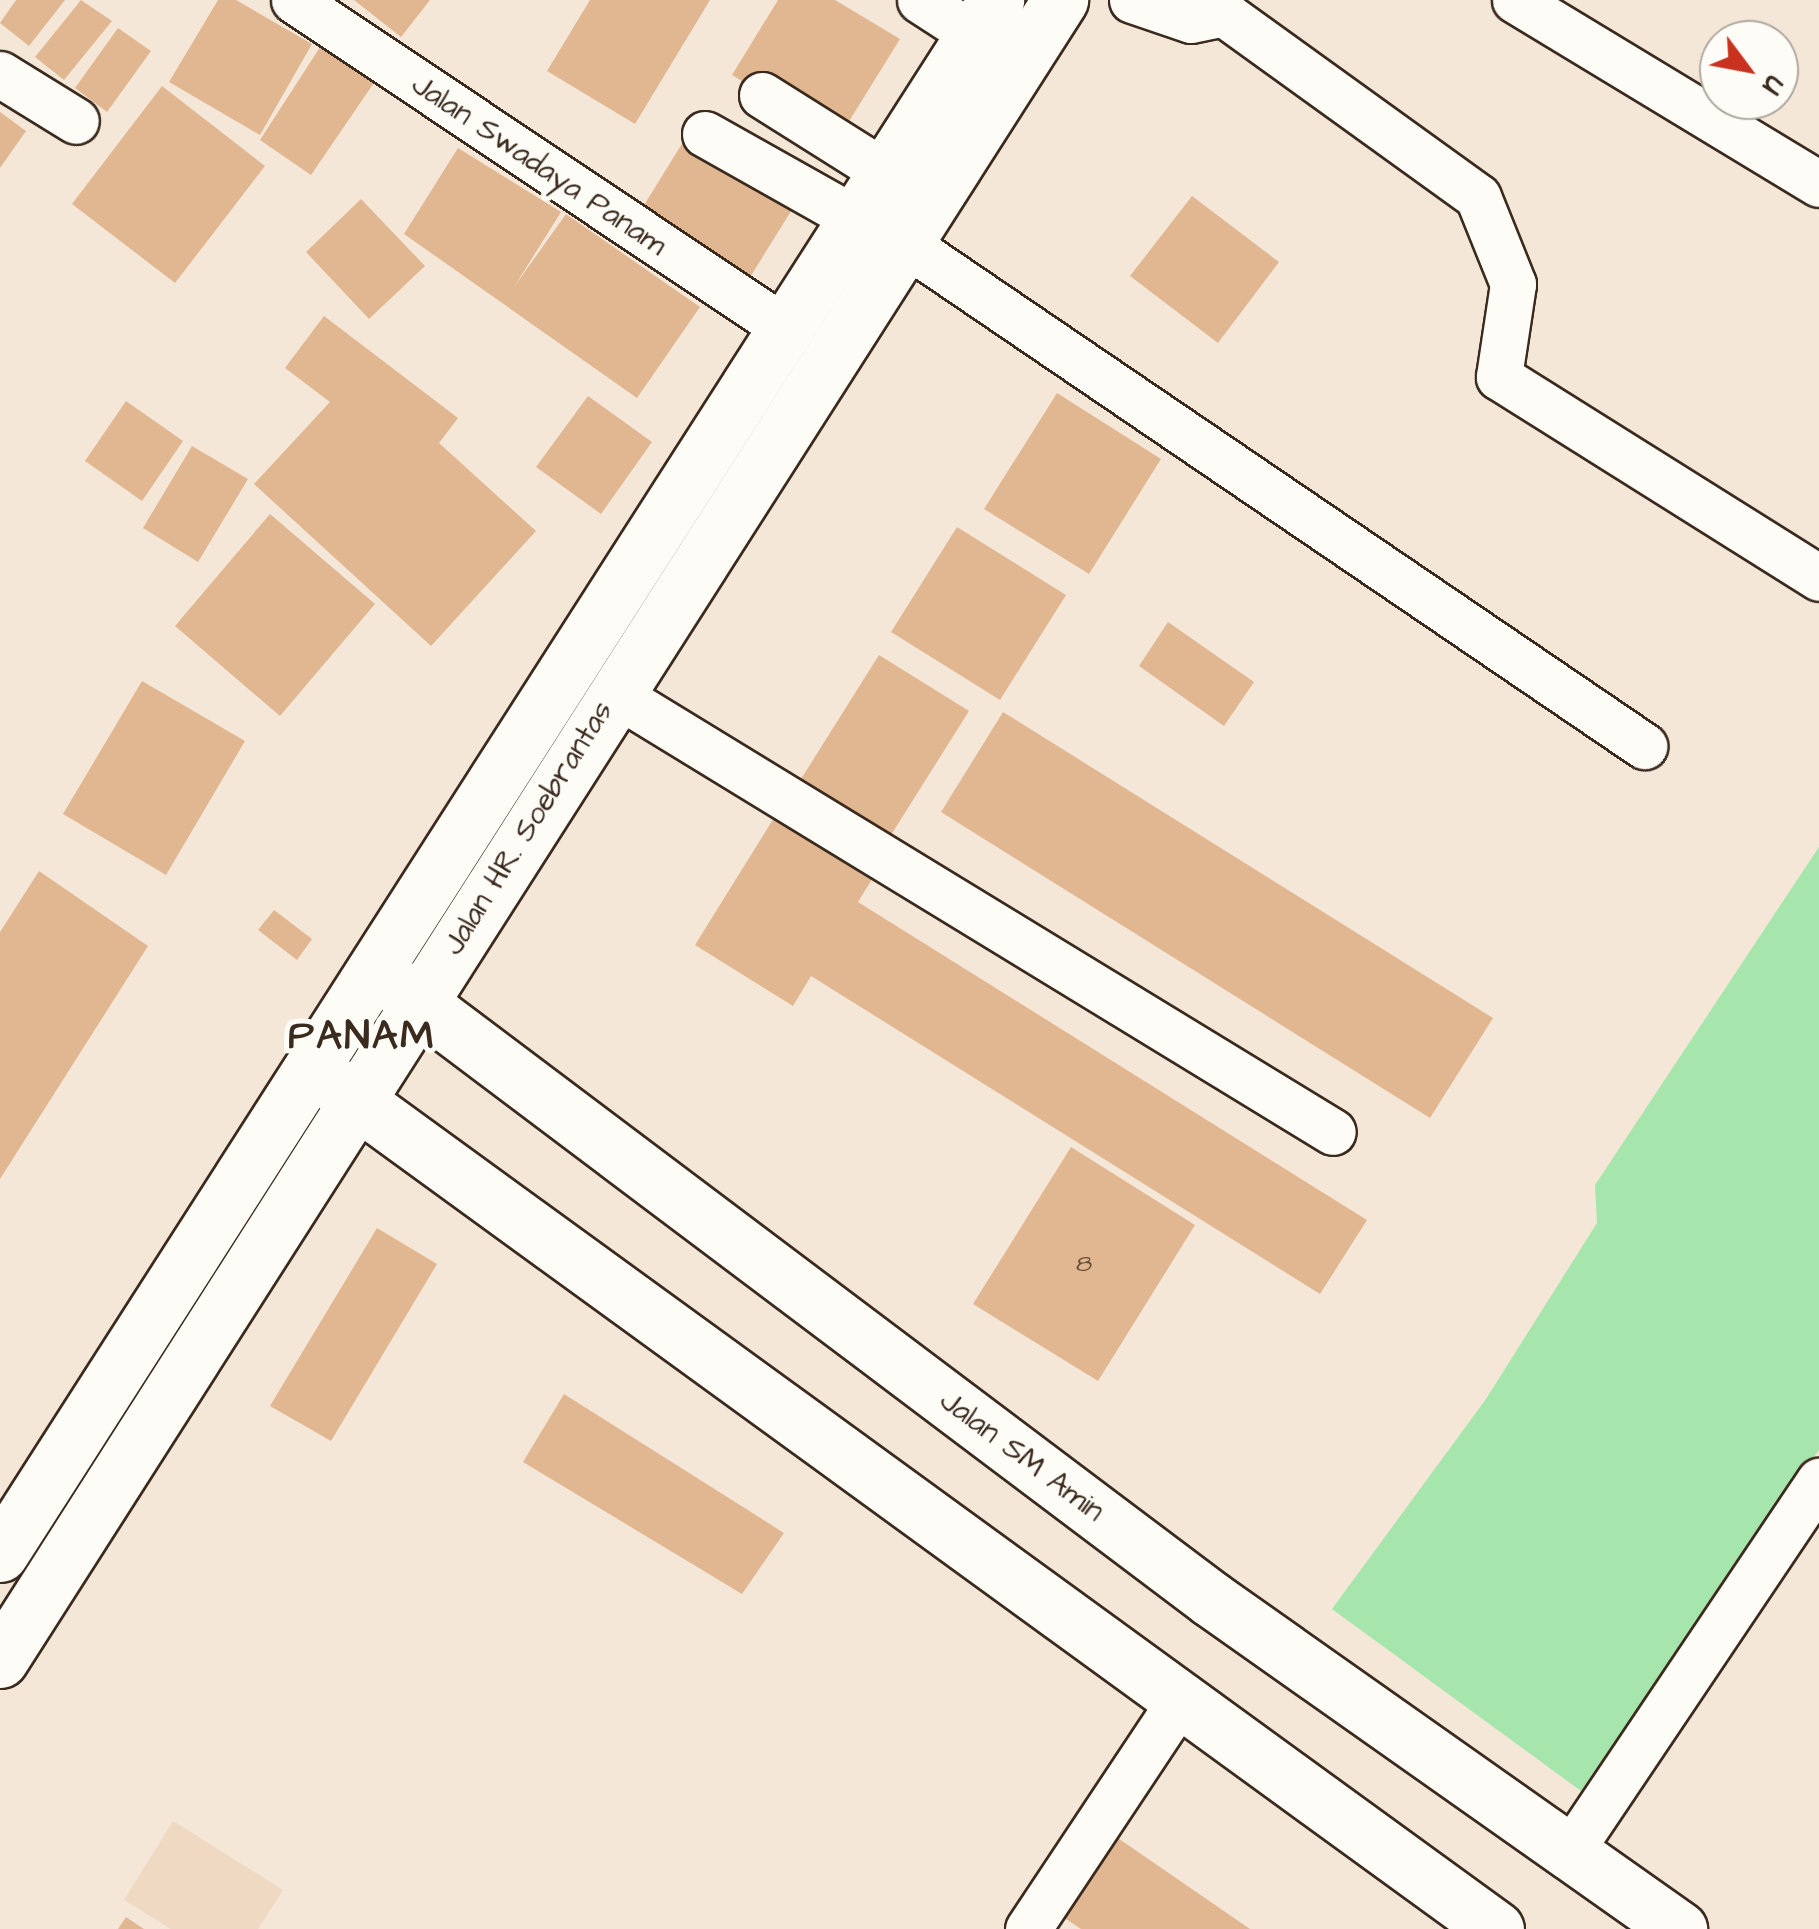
<!DOCTYPE html>
<style>
body{margin:0}
#map{position:relative;width:1819px;height:1929px;overflow:hidden;background:#f5e7d8;font-family:"Architects Daughter",sans-serif}
div>[style]{position:absolute}
.built>*{inset:0;background:#efd9c3}
.green>*{inset:0;background:#a6e5ac}
.building>*{inset:0;background:#e1b791}
.roads{filter:drop-shadow(2px 0 #3b2a1e) drop-shadow(-2px 0 #3b2a1e) drop-shadow(0 2px #3b2a1e) drop-shadow(0 -2px #3b2a1e)}
.minor>*{height:45px;margin:-22.5px;padding:0 22.5px;transform-origin:22.5px;border-radius:22.5px;background:#fdfcf7}
.major>*{height:55px;margin:-27.5px;padding:0 27.5px;transform-origin:27.5px;border-radius:27.5px;background:#fdfcf7}
span{translate:-50% -50%;white-space:nowrap;text-align:center;line-height:1.15;-webkit-text-stroke:10px #fdfcf7;paint-order:stroke}
.number-label{font-size:25px;color:#644d3b}
.number-label span{-webkit-text-stroke-width:0}
.street-label{font-size:30px;color:#3b2a1e}
.district-label{font-size:40px;color:#3b2a1e;font-weight:700;letter-spacing:2.5px}
.north{position:absolute;left:1699px;top:20px;width:100px;height:100px;box-sizing:border-box;background:#fdfcf7;border:2px solid #afa8a0;border-radius:50%;rotate:122deg;font-size:28px;font-weight:700;line-height:40px;text-align:center;color:#3b2a1e}
.north::after{content:'';display:block;margin:auto;width:35px;height:45px;background:#c8321e;clip-path:polygon(50% 0,100% 100%,50% 72%,0 100%)}
</style>
<div id="map">
<div class="built">
<div style="clip-path:polygon(173px 1821px,283px 1890px,258px 1929px,171px 1929px,124px 1900px)"></div>
</div>
<div class="green">
<div style="clip-path:polygon(1819px 847px,1819px 1450px,1581px 1791px,1332px 1609px,1486px 1399px,1597px 1223px,1595px 1185px)"></div>
</div>
<div class="building">
<div style="clip-path:polygon(16px 0,65px 0,29px 46px,0 23px)"></div>
<div style="clip-path:polygon(81px 0,112px 21px,64px 80px,35px 57px)"></div>
<div style="clip-path:polygon(218px 0,236px 0,312px 44px,260px 135px,169px 82px)"></div>
<div style="clip-path:polygon(354px 0,430px 0,401px 37px)"></div>
<div style="clip-path:polygon(590px 0,710px 0,635px 124px,547px 71px)"></div>
<div style="clip-path:polygon(778px 0,835px 0,900px 39px,838px 139px,732px 75px)"></div>
<div style="clip-path:polygon(118px 28px,151px 51px,107px 112px,75px 88px)"></div>
<div style="clip-path:polygon(326px 38px,380px 74px,311px 175px,260px 140px)"></div>
<div style="clip-path:polygon(162px 86px,265px 166px,175px 283px,72px 204px)"></div>
<div style="clip-path:polygon(0 112px,26px 131px,0 168px)"></div>
<div style="clip-path:polygon(683px 142px,793px 208px,747px 282px,638px 215px)"></div>
<div style="clip-path:polygon(458px 148px,561px 212px,514px 287px,566px 214px,700px 307px,637px 398px,404px 234px)"></div>
<div style="clip-path:polygon(1192px 196px,1279px 262px,1218px 343px,1130px 276px)"></div>
<div style="clip-path:polygon(361px 199px,425px 266px,369px 319px,306px 252px)"></div>
<div style="clip-path:polygon(324px 316px,458px 418px,439px 443px,536px 531px,431px 646px,254px 484px,330px 402px,285px 368px)"></div>
<div style="clip-path:polygon(1057px 393px,1161px 459px,1089px 574px,984px 509px)"></div>
<div style="clip-path:polygon(588px 396px,652px 442px,601px 514px,536px 467px)"></div>
<div style="clip-path:polygon(126px 401px,183px 441px,142px 501px,85px 461px)"></div>
<div style="clip-path:polygon(192px 446px,248px 479px,198px 562px,143px 528px)"></div>
<div style="clip-path:polygon(270px 514px,375px 604px,280px 716px,175px 626px)"></div>
<div style="clip-path:polygon(957px 527px,1066px 595px,1000px 700px,891px 632px)"></div>
<div style="clip-path:polygon(1168px 622px,1254px 682px,1224px 726px,1139px 666px)"></div>
<div style="clip-path:polygon(879px 655px,969px 711px,891px 835px,801px 779px)"></div>
<div style="clip-path:polygon(142px 681px,245px 741px,166px 875px,63px 814px)"></div>
<div style="clip-path:polygon(1003px 712px,1493px 1018px,1430px 1118px,941px 812px)"></div>
<div style="clip-path:polygon(779px 810px,877px 871px,858px 902px,1367px 1220px,1320px 1294px,811px 976px,793px 1006px,695px 945px)"></div>
<div style="clip-path:polygon(39px 871px,148px 946px,0 1179px,0 932px)"></div>
<div style="clip-path:polygon(274px 910px,312px 939px,297px 960px,258px 930px)"></div>
<div style="clip-path:polygon(1071px 1147px,1195px 1225px,1098px 1381px,973px 1304px)"></div>
<div style="clip-path:polygon(377px 1228px,437px 1264px,331px 1441px,270px 1406px)"></div>
<div style="clip-path:polygon(564px 1394px,784px 1533px,742px 1594px,523px 1462px)"></div>
<div style="clip-path:polygon(1115px 1836px,1250px 1929px,1081px 1929px,1060px 1915px)"></div>
<div style="clip-path:polygon(126px 1917px,144px 1929px,118px 1929px)"></div>
</div>
<div class="roads">
<div class="minor">
<div style="left:294px;top:0;width:592px;rotate:33.77deg"></div>
<div style="left:920px;top:0;width:64px;rotate:32.9deg"></div>
<div style="left:1132px;top:0;width:62px;rotate:18.7deg"></div>
<div style="left:1191px;top:20px;width:33px;rotate:-12deg"></div>
<div style="left:1220px;top:0;width:13px;rotate:77deg"></div>
<div style="left:1223px;top:13px;width:314px;rotate:35.8deg"></div>
<div style="left:1478px;top:197px;width:94px;rotate:68.1deg"></div>
<div style="left:1513px;top:284px;width:94px;rotate:98.6deg"></div>
<div style="left:1499px;top:377px;width:378px;rotate:32.1deg"></div>
<div style="left:1515px;top:0;width:355px;rotate:31.2deg"></div>
<div style="left:0;top:74px;width:89px;rotate:31.7deg"></div>
<div style="left:762px;top:95px;width:146px;rotate:32.2deg"></div>
<div style="left:705px;top:134px;width:173px;rotate:29.4deg"></div>
<div style="left:906px;top:244px;width:893px;rotate:34.22deg"></div>
<div style="left:614px;top:693px;width:842px;rotate:31.41deg"></div>
<div style="left:1571px;top:1850px;width:445px;rotate:-56.1deg"></div>
<div style="left:1028px;top:1929px;width:280px;rotate:-56.4deg"></div>
</div>
<div class="major">
<div style="left:390px;top:981px;width:1028px;rotate:36.97deg"></div>
<div style="left:1211px;top:1599px;width:573px;rotate:35.19deg"></div>
<div style="left:324px;top:1077px;width:1449px;rotate:36.02deg"></div>
<div style="left:0;top:1554px;width:1846px;rotate:-57.34deg"></div>
<div style="left:0;top:1660px;width:1970px;rotate:-57.44deg"></div>
</div>
</div>
<div class="number-label">
<span style="left:1084px;top:1264px">8</span>
</div>
<div class="street-label">
<span style="left:539px;top:165px;rotate:34deg">Jalan Swadaya Panam</span>
<span style="left:528px;top:828px;rotate:-58deg">Jalan HR. Soebrantas</span>
<span style="left:1022px;top:1456px;rotate:37deg">Jalan SM Amin</span>
</div>
<div class="district-label">
<span style="left:362px;top:1037px">PANAM</span>
</div>
<div class="north">U</div>
</div>
